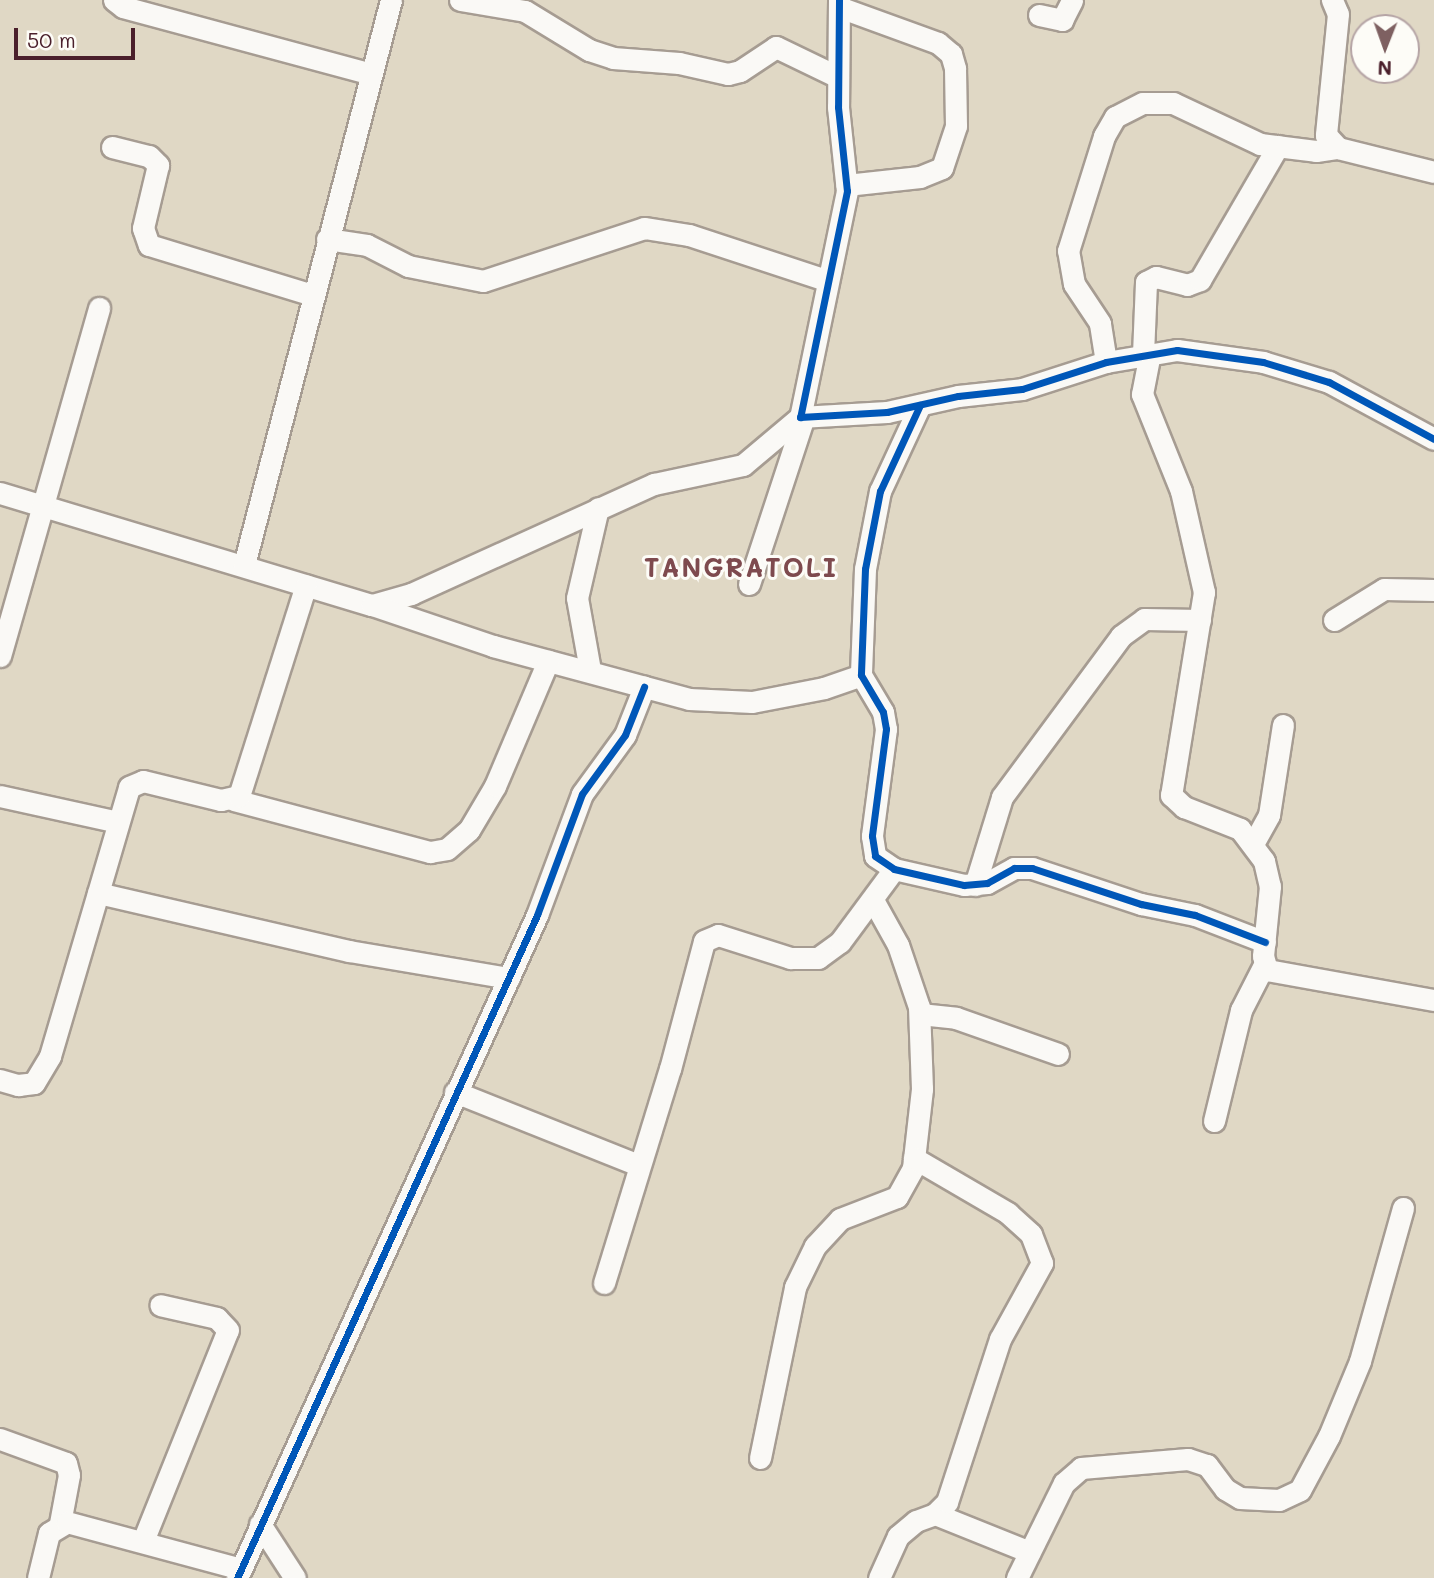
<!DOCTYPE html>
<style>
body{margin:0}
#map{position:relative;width:1434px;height:1578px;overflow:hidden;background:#e0d8c5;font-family:Mali,sans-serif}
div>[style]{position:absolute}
.roads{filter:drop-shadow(2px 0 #a69c92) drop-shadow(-2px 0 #a69c92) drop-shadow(0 2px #a69c92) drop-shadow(0 -2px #a69c92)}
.minor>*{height:21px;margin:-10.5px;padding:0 10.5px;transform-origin:10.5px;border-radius:10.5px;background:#faf9f6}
.cycleway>*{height:7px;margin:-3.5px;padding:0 3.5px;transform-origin:3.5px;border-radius:3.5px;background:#0057b8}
span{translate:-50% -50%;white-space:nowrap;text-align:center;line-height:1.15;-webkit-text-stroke:6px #fdfcf7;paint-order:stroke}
.district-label{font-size:26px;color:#7e4a4e;font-weight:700;letter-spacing:2px}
.north{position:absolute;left:1350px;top:14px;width:70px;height:70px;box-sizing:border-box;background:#fdfcf7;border:2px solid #b5a4a5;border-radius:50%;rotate:181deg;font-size:19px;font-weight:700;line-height:28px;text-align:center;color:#4a1f2b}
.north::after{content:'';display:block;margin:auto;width:24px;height:32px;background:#7e6061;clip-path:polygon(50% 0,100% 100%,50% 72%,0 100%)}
.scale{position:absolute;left:14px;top:28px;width:121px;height:32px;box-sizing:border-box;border:4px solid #4a1f2b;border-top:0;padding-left:9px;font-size:21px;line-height:24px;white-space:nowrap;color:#4a1f2b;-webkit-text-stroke:5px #fdfcf7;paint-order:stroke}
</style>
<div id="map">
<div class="roads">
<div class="minor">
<div style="left:114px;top:0;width:11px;rotate:38deg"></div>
<div style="left:123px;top:7px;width:257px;rotate:15.1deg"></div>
<div style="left:460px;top:0;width:66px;rotate:9.6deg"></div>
<div style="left:525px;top:11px;width:75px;rotate:31.4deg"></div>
<div style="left:589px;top:50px;width:25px;rotate:18deg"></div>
<div style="left:613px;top:58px;width:66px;rotate:4.3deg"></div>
<div style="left:679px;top:63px;width:50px;rotate:12.7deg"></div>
<div style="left:728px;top:74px;width:12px;rotate:-14deg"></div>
<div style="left:740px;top:71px;width:43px;rotate:-33.7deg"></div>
<div style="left:776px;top:47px;width:69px;rotate:25.8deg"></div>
<div style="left:839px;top:0;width:107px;rotate:90.5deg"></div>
<div style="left:838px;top:107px;width:84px;rotate:83.9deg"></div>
<div style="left:847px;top:191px;width:231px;rotate:101.7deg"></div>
<div style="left:800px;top:417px;width:87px;rotate:-3.3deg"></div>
<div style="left:887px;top:412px;width:73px;rotate:-12.7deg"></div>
<div style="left:958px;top:396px;width:64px;rotate:-6.2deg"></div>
<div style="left:1022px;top:389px;width:88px;rotate:-17.8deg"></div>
<div style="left:1106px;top:362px;width:72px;rotate:-9.6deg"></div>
<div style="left:1177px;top:350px;width:87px;rotate:7.9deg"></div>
<div style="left:1263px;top:362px;width:69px;rotate:16.9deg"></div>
<div style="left:1329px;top:382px;width:119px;rotate:28.5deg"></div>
<div style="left:1332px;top:0;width:15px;rotate:67deg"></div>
<div style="left:1338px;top:14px;width:122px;rotate:95.7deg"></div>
<div style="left:1326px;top:135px;width:18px;rotate:47deg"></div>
<div style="left:1338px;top:148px;width:99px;rotate:14deg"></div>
<div style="left:839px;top:7px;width:105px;rotate:20deg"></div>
<div style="left:938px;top:43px;width:17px;rotate:40deg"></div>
<div style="left:951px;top:54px;width:15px;rotate:74deg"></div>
<div style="left:955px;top:68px;width:58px;rotate:89deg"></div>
<div style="left:956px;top:126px;width:44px;rotate:108.4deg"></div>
<div style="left:942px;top:168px;width:24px;rotate:158deg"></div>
<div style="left:920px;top:177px;width:74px;rotate:173.8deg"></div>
<div style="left:1039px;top:15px;width:24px;rotate:12deg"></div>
<div style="left:1062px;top:20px;width:22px;rotate:-63deg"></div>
<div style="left:112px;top:147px;width:38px;rotate:14deg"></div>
<div style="left:149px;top:156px;width:13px;rotate:45deg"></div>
<div style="left:158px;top:165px;width:65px;rotate:103.4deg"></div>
<div style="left:143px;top:228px;width:18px;rotate:71deg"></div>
<div style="left:149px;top:245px;width:171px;rotate:17deg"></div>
<div style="left:327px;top:239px;width:40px;rotate:8.5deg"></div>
<div style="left:367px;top:245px;width:46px;rotate:27.1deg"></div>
<div style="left:408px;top:266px;width:76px;rotate:11.3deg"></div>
<div style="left:483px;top:281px;width:169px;rotate:-18.2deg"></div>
<div style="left:644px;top:228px;width:46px;rotate:8.8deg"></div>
<div style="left:689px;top:235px;width:144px;rotate:18.2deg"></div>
<div style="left:1150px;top:353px;width:42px;rotate:101deg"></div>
<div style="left:1142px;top:394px;width:105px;rotate:68.1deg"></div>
<div style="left:1181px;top:491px;width:104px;rotate:77.2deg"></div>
<div style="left:1204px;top:592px;width:206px;rotate:99.2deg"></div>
<div style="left:1171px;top:795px;width:18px;rotate:43deg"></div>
<div style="left:1184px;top:807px;width:60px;rotate:21.4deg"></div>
<div style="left:1240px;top:829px;width:40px;rotate:53deg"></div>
<div style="left:1264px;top:861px;width:26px;rotate:77deg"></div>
<div style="left:1270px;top:886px;width:70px;rotate:95.7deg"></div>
<div style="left:1263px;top:956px;width:15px;rotate:74deg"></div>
<div style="left:1267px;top:970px;width:170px;rotate:10.2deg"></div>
<div style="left:1143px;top:354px;width:72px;rotate:-87.6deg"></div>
<div style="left:1146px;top:282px;width:11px;rotate:-27deg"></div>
<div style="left:1156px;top:277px;width:32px;rotate:14deg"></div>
<div style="left:1187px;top:285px;width:14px;rotate:-21deg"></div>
<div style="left:1200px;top:280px;width:155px;rotate:-59.8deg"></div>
<div style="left:1106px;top:362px;width:39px;rotate:-99deg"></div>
<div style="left:1100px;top:323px;width:47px;rotate:-123.7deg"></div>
<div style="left:1074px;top:284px;width:34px;rotate:-100deg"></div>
<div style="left:1068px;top:251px;width:121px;rotate:-72.6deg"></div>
<div style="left:1104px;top:136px;width:22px;rotate:-60deg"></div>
<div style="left:1115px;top:117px;width:31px;rotate:-27deg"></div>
<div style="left:1143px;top:103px;width:30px"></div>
<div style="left:1173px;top:103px;width:96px;rotate:25.2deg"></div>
<div style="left:1260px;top:144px;width:56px;rotate:7.1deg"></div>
<div style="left:1316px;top:151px;width:22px;rotate:-8deg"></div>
<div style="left:920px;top:405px;width:95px;rotate:114.9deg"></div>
<div style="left:880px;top:491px;width:79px;rotate:100.9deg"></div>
<div style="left:865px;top:569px;width:106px;rotate:92.2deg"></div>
<div style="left:861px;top:675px;width:43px;rotate:59.3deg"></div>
<div style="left:883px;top:712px;width:17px;rotate:80deg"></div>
<div style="left:886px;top:729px;width:108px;rotate:97.5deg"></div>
<div style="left:872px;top:836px;width:20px;rotate:81deg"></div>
<div style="left:875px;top:856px;width:23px;rotate:34deg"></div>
<div style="left:894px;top:869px;width:72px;rotate:12.9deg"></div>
<div style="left:964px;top:885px;width:23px;rotate:-5deg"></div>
<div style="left:987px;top:883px;width:31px;rotate:-29deg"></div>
<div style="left:1014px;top:868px;width:18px"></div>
<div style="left:1032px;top:868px;width:115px;rotate:18.3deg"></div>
<div style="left:1141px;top:904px;width:55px;rotate:11.5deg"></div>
<div style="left:1195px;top:915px;width:75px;rotate:21.1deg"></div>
<div style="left:0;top:493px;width:388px;rotate:16.8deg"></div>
<div style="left:372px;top:605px;width:41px;rotate:-15.8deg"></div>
<div style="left:411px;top:594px;width:267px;rotate:-24.4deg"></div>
<div style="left:654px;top:484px;width:91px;rotate:-12.1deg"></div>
<div style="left:743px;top:465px;width:75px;rotate:-40.1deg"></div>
<div style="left:244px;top:565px;width:584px;rotate:-75.42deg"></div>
<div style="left:749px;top:584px;width:176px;rotate:-71.8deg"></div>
<div style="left:372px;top:605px;width:128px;rotate:18.7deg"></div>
<div style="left:493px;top:646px;width:203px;rotate:15.1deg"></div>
<div style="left:689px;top:699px;width:63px;rotate:2.7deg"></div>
<div style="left:752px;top:702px;width:73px;rotate:-11deg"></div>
<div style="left:824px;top:688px;width:39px;rotate:-19deg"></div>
<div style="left:1334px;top:620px;width:59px;rotate:-31.8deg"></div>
<div style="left:1384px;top:589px;width:50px;rotate:1.1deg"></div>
<div style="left:0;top:656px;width:362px;rotate:-74.1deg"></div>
<div style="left:590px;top:670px;width:73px;rotate:-100.2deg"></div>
<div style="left:577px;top:598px;width:92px;rotate:-76.9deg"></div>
<div style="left:0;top:796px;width:121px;rotate:12.4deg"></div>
<div style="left:234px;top:800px;width:203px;rotate:14.9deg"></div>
<div style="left:430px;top:852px;width:17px;rotate:-10deg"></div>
<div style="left:447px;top:849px;width:29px;rotate:-41deg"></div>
<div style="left:469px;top:830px;width:51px;rotate:-59.4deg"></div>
<div style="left:495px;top:786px;width:136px;rotate:-67deg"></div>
<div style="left:1253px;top:844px;width:33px;rotate:-61deg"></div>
<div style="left:1269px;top:815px;width:91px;rotate:-81.2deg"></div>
<div style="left:975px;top:885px;width:92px;rotate:-72.9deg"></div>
<div style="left:1002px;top:797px;width:200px;rotate:-53.5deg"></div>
<div style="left:1121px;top:636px;width:29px;rotate:-36deg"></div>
<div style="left:1144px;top:619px;width:56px;rotate:1deg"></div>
<div style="left:98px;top:893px;width:258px;rotate:13deg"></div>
<div style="left:349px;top:951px;width:162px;rotate:9.6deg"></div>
<div style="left:920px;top:1014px;width:36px;rotate:6deg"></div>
<div style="left:956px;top:1018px;width:108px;rotate:19.4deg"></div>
<div style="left:0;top:1080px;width:19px;rotate:16deg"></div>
<div style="left:18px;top:1085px;width:16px;rotate:-7deg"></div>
<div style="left:34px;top:1083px;width:31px;rotate:-59deg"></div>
<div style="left:50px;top:1056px;width:280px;rotate:-73.6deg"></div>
<div style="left:129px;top:787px;width:15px;rotate:-23deg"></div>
<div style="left:143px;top:781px;width:80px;rotate:13.7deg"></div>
<div style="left:221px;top:800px;width:18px;rotate:-13deg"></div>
<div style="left:239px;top:796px;width:221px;rotate:-72.4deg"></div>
<div style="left:455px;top:1092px;width:197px;rotate:21.7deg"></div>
<div style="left:1214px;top:1121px;width:114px;rotate:-76.3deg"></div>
<div style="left:1241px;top:1010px;width:51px;rotate:-62.9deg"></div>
<div style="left:604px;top:1283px;width:224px;rotate:-72.9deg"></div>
<div style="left:670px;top:1069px;width:132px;rotate:-75.1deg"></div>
<div style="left:704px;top:941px;width:15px;rotate:-23deg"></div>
<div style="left:718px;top:935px;width:76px;rotate:17.7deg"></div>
<div style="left:790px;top:958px;width:28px"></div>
<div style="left:818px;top:958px;width:27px;rotate:-36deg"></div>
<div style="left:840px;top:942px;width:91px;rotate:-53.5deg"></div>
<div style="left:0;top:1439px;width:70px;rotate:20deg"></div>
<div style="left:66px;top:1463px;width:12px;rotate:76deg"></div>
<div style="left:69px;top:1475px;width:49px;rotate:100.6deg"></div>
<div style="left:760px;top:1458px;width:175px;rotate:-78.4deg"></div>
<div style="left:795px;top:1287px;width:46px;rotate:-64deg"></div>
<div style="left:815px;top:1246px;width:37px;rotate:-47deg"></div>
<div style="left:840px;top:1219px;width:61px;rotate:-21.1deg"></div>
<div style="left:897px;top:1197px;width:33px;rotate:-61deg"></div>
<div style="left:913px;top:1168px;width:80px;rotate:-83.5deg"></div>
<div style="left:922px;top:1089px;width:82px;rotate:-92.1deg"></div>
<div style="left:919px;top:1007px;width:65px;rotate:-108.7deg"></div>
<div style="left:898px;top:945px;width:51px;rotate:-119.1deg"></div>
<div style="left:935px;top:1514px;width:102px;rotate:21.8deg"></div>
<div style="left:260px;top:1524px;width:64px;rotate:57.1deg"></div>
<div style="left:143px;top:1541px;width:227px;rotate:-68.1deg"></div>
<div style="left:228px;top:1330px;width:16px;rotate:-133deg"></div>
<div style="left:217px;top:1318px;width:58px;rotate:-167.2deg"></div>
<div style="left:38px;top:1578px;width:46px;rotate:-76.3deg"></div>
<div style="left:49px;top:1533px;width:21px;rotate:-31deg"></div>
<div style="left:67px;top:1522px;width:180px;rotate:15.1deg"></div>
<div style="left:237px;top:1578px;width:728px;rotate:-65.65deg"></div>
<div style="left:537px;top:915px;width:129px;rotate:-69.6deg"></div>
<div style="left:582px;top:794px;width:73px;rotate:-53.9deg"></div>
<div style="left:625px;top:735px;width:52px;rotate:-68.4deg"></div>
<div style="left:879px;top:1578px;width:46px;rotate:-65.7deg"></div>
<div style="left:898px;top:1536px;width:23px;rotate:-40deg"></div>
<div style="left:916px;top:1521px;width:20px;rotate:-20deg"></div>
<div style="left:935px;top:1514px;width:17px;rotate:-45deg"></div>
<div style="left:947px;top:1502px;width:171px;rotate:-72deg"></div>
<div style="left:1000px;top:1339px;width:87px;rotate:-61.1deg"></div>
<div style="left:1042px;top:1263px;width:31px;rotate:-111deg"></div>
<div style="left:1031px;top:1234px;width:31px;rotate:-138deg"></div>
<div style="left:1008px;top:1213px;width:109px;rotate:-149.7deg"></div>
<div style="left:1017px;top:1578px;width:106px;rotate:-63.7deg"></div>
<div style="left:1064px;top:1483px;width:23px;rotate:-41deg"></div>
<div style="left:1081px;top:1468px;width:107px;rotate:-4.8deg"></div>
<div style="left:1188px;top:1459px;width:20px;rotate:18deg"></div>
<div style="left:1207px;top:1465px;width:30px;rotate:53deg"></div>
<div style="left:1225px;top:1489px;width:17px;rotate:31deg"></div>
<div style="left:1240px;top:1498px;width:39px;rotate:3deg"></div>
<div style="left:1279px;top:1500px;width:23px;rotate:-25deg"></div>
<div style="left:1300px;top:1490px;width:61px;rotate:-61.8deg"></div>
<div style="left:1329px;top:1436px;width:81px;rotate:-67.5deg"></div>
<div style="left:1360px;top:1361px;width:159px;rotate:-74.3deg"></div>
</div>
</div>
<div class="cycleway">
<div style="left:839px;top:0;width:107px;rotate:90.5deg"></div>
<div style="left:838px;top:107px;width:84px;rotate:83.9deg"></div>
<div style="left:847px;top:191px;width:231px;rotate:101.7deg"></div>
<div style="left:800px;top:417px;width:87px;rotate:-3.3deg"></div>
<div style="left:887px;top:412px;width:73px;rotate:-12.7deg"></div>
<div style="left:958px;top:396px;width:64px;rotate:-6.2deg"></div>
<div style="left:1022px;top:389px;width:88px;rotate:-17.8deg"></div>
<div style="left:1106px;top:362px;width:72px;rotate:-9.6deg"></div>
<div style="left:1177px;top:350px;width:87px;rotate:7.9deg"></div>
<div style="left:1263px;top:362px;width:69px;rotate:16.9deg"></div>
<div style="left:1329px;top:382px;width:119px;rotate:28.5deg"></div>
<div style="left:920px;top:405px;width:95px;rotate:114.9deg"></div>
<div style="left:880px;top:491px;width:79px;rotate:100.9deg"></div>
<div style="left:865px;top:569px;width:106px;rotate:92.2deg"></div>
<div style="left:861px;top:675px;width:43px;rotate:59.3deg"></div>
<div style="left:883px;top:712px;width:17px;rotate:80deg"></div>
<div style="left:886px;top:729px;width:108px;rotate:97.5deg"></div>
<div style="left:872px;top:836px;width:20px;rotate:81deg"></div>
<div style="left:875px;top:856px;width:23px;rotate:34deg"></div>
<div style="left:894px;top:869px;width:72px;rotate:12.9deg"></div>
<div style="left:964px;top:885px;width:23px;rotate:-5deg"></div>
<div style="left:987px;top:883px;width:31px;rotate:-29deg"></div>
<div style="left:1014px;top:868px;width:18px"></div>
<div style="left:1032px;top:868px;width:115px;rotate:18.3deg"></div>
<div style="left:1141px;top:904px;width:55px;rotate:11.5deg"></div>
<div style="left:1195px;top:915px;width:75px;rotate:21.1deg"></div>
<div style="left:237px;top:1578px;width:728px;rotate:-65.65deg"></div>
<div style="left:537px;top:915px;width:129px;rotate:-69.6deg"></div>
<div style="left:582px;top:794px;width:73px;rotate:-53.9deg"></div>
<div style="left:625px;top:735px;width:52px;rotate:-68.4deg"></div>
</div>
<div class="district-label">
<span style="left:741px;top:568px">TANGRATOLI</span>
</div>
<div class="north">N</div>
<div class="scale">50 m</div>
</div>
